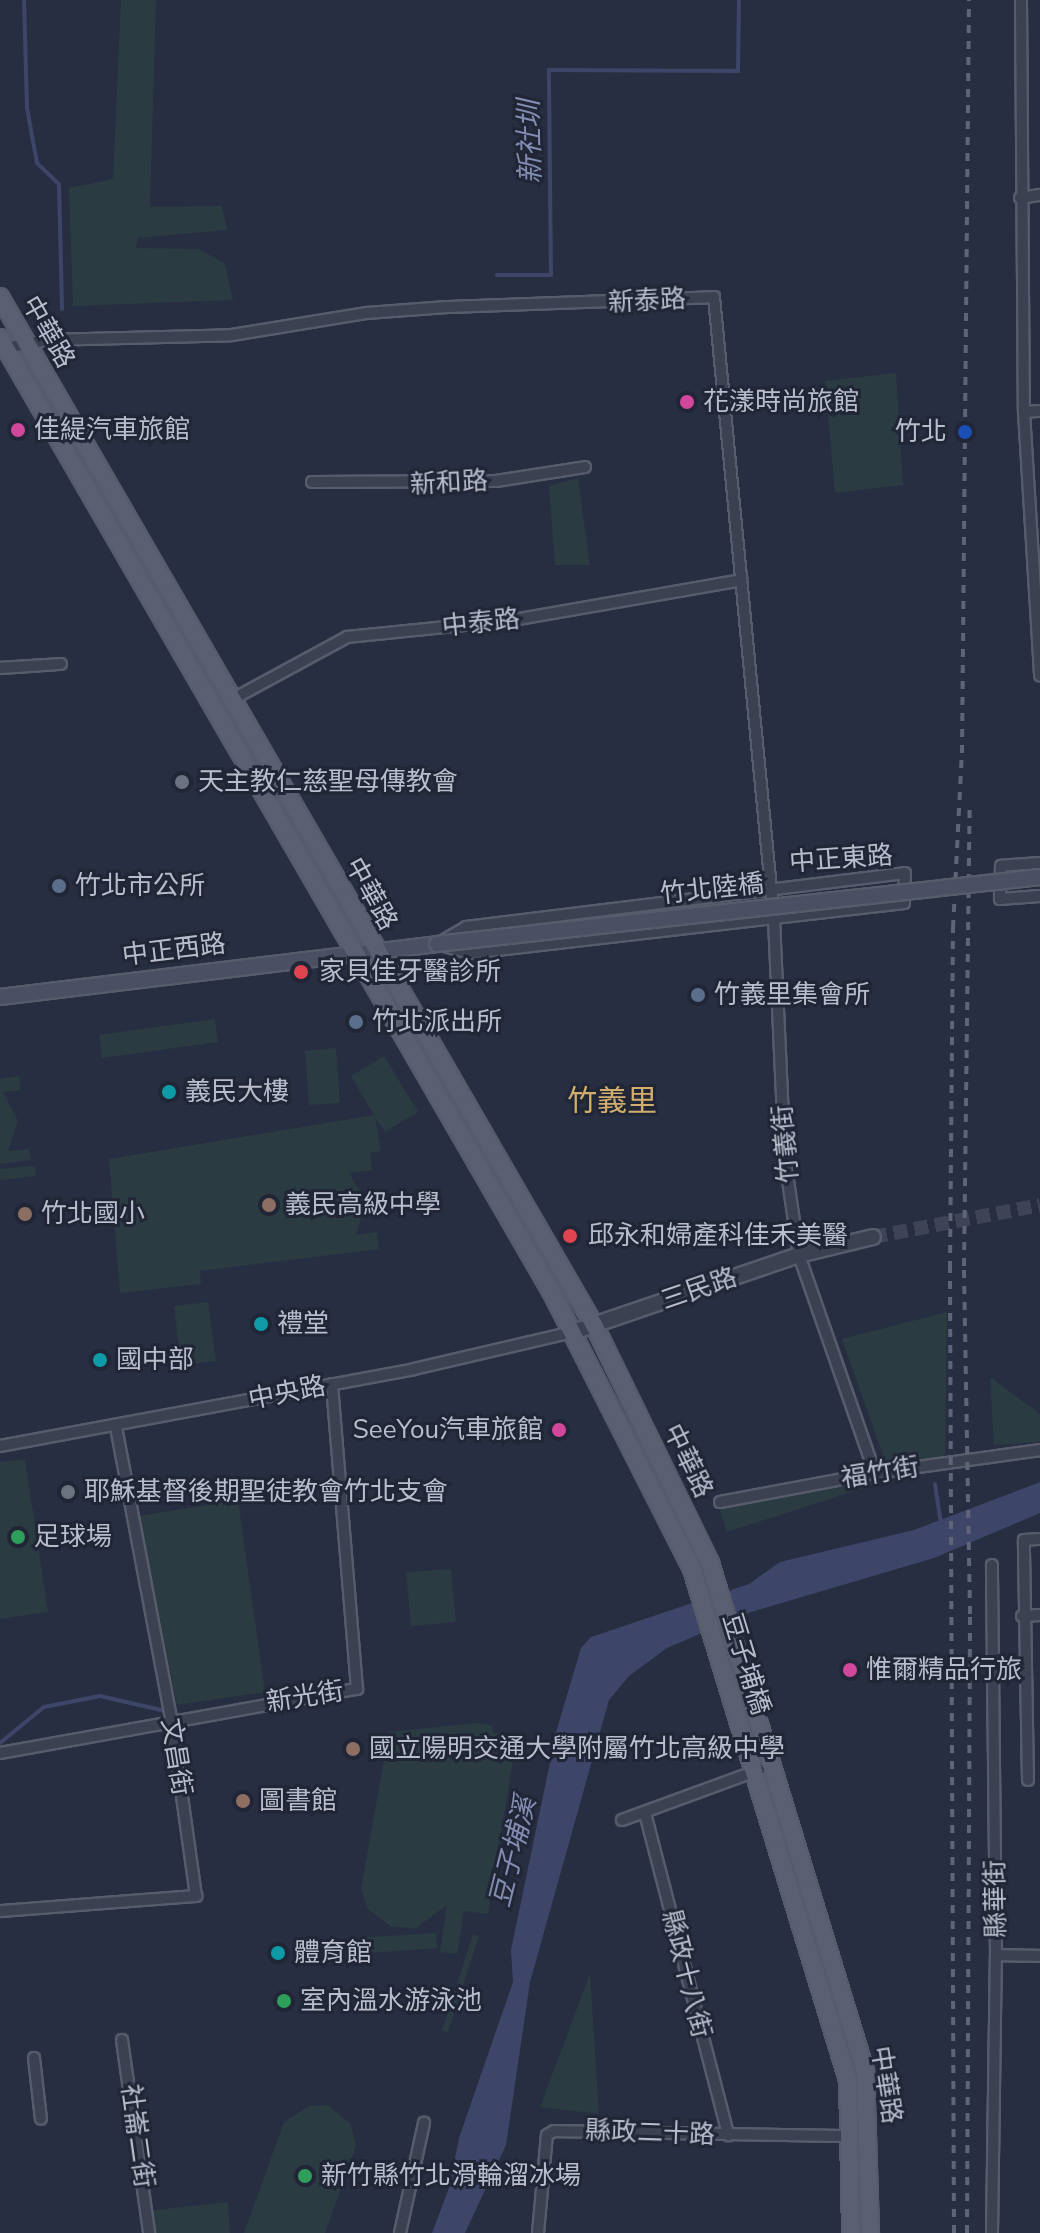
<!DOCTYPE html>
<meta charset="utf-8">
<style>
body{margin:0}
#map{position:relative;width:1040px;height:2233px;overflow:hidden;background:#282e41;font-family:"Nunito Sans","Noto Sans TC",sans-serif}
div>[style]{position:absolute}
.green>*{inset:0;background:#2a3b42}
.water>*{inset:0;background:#3d4668}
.stream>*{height:4px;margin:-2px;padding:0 2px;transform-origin:2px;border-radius:2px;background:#3d4668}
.tertiary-tunnel>*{height:14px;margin-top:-7px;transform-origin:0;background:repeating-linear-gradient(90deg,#3e4356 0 14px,transparent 0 21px)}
.roads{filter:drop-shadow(2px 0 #575c6c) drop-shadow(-2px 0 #575c6c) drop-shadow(0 2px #575c6c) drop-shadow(0 -2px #575c6c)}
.minor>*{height:10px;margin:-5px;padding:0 5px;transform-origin:5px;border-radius:5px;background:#3c4151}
.tertiary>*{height:14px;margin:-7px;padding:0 7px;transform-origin:7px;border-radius:7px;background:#3c4151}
.secondary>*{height:14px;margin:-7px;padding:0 7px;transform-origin:7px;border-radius:7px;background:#4a4f64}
.primary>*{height:16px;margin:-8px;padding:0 8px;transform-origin:8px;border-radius:8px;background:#5a6071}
.rail>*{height:4px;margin-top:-2px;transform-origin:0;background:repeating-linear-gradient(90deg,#5f6478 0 8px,transparent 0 16px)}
.bridges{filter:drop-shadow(2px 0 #575c6c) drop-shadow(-2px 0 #575c6c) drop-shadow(0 2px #575c6c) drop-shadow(0 -2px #575c6c)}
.secondary-bridge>*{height:14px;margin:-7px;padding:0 7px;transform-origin:7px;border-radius:7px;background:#4a4f64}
.dots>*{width:22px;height:22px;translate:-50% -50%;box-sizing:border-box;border:4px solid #212637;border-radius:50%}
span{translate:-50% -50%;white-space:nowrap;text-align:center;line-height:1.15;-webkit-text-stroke:6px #212637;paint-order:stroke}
.street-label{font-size:26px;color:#b9bdcb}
.poi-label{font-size:26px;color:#b9bdcb}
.left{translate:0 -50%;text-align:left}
.right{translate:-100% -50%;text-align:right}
.water-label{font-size:28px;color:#828db1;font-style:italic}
.quarter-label{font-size:30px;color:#d1ad6e}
</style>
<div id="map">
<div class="green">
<div style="clip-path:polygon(121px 0,156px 0,150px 207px,222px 206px,227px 230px,138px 238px,136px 248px,199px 249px,225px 264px,233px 300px,73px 306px,69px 188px,113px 179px)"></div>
<div style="clip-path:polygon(896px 373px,903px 485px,835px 493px,825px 381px)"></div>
<div style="clip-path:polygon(578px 478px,590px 565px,555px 565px,549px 486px)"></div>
<div style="clip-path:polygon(215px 1019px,218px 1042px,102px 1058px,99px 1035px)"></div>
<div style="clip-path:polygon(336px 1048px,340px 1103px,309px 1105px,305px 1051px)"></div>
<div style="clip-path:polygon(384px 1056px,418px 1112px,385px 1132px,375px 1117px,381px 1151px,370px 1153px,372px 1170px,349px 1173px,366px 1203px,356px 1235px,377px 1232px,379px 1249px,200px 1271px,201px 1284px,120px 1293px,109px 1159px,374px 1115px,351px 1076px)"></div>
<div style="clip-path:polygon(19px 1076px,21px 1090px,3px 1092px,18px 1121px,8px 1151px,29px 1149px,31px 1160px,0 1164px,0 1079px)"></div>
<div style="clip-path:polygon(35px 1166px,36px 1176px,0 1180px,0 1169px)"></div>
<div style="clip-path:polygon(208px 1302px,216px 1361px,181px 1365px,174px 1306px)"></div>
<div style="clip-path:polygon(947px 1312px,945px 1458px,893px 1468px,885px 1461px,842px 1339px)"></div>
<div style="clip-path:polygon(990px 1377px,1040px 1414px,1040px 1442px,994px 1445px)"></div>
<div style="clip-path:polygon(25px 1459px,48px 1612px,0 1619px,0 1462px)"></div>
<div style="clip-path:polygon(917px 1471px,727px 1532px,719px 1508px)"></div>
<div style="clip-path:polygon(238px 1500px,265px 1692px,177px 1705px,139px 1516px)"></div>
<div style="clip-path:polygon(451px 1569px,456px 1622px,411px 1626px,406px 1572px)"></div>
<div style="clip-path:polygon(476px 1723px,492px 1725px,493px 1733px,517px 1736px,488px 1914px,464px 1911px,457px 1954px,440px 1952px,447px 1905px,416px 1928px,391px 1927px,368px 1909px,361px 1889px,389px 1732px)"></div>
<div style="clip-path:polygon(436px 1933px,437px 1948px,357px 1954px,356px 1938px)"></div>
<div style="clip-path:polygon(473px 1934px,479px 1936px,448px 2032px,442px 2031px)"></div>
<div style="clip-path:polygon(590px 1974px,599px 2114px,540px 2107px)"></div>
<div style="clip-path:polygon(327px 2105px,351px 2124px,356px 2146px,325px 2233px,244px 2233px,284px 2122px,309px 2106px)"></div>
<div style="clip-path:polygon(228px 2202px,230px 2233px,149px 2233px,147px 2211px)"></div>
</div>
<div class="water">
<div style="clip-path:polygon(1040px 1482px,1040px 1513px,934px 1558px,751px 1612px,667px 1648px,629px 1676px,609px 1700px,530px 1982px,506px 2145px,465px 2233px,432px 2233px,449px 2188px,459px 2138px,513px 1982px,511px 1950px,557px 1729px,581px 1648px,591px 1637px,749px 1584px,780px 1562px,914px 1530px)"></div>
</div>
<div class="stream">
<div style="left:24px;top:0;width:108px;rotate:88.4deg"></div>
<div style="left:27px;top:108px;width:56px;rotate:79.7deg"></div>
<div style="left:37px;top:163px;width:30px;rotate:44deg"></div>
<div style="left:59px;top:184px;width:125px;rotate:88.6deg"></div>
<div style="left:497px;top:275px;width:54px"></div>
<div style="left:551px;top:275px;width:205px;rotate:-90.6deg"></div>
<div style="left:549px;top:70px;width:189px;rotate:0.3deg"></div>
<div style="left:738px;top:71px;width:71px;rotate:-89.2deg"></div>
<div style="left:935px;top:1484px;width:40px;rotate:81.5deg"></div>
<div style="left:0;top:1743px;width:57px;rotate:-39.3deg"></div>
<div style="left:44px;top:1707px;width:57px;rotate:-11.1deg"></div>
<div style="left:100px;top:1696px;width:67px;rotate:13deg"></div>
</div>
<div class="tertiary-tunnel">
<div style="left:873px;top:1237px;width:170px;rotate:-10.8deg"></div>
</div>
<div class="roads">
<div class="minor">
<div style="left:1021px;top:0;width:412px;rotate:89.6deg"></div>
<div style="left:1024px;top:412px;width:264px;rotate:86.5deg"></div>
<div style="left:1020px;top:198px;width:20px;rotate:-9deg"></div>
<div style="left:6px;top:348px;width:42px;rotate:-11deg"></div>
<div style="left:47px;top:340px;width:185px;rotate:-1.5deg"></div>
<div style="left:232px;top:335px;width:137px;rotate:-9.3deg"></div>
<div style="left:367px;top:313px;width:80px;rotate:-4.3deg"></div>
<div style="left:447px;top:307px;width:267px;rotate:-2.1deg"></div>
<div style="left:714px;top:297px;width:626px;rotate:84.5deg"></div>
<div style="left:774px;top:920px;width:240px;rotate:87.4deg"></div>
<div style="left:785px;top:1160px;width:96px;rotate:81.6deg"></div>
<div style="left:799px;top:1255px;width:231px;rotate:70.8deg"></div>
<div style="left:1024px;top:412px;width:16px;rotate:-4deg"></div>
<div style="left:312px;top:482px;width:184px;rotate:-0.3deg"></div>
<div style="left:496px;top:481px;width:90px;rotate:-8.9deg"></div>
<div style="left:0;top:668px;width:61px;rotate:-3.8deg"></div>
<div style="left:233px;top:699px;width:130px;rotate:-28.5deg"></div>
<div style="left:347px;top:637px;width:167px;rotate:-5.8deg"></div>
<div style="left:513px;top:620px;width:232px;rotate:-9.9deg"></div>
<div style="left:1040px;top:863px;width:39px;rotate:176deg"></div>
<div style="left:1001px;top:866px;width:33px;rotate:92deg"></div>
<div style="left:1000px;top:899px;width:40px;rotate:-4.3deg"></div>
<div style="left:905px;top:873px;width:30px;rotate:92deg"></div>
<div style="left:904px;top:903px;width:438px;rotate:173.4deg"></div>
<div style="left:469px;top:953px;width:33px;rotate:-164deg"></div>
<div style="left:437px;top:944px;width:34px;rotate:-30deg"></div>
<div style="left:466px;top:927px;width:442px;rotate:-7deg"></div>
<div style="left:0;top:1446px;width:421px;rotate:-10.5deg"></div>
<div style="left:414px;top:1369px;width:163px;rotate:-13.1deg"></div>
<div style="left:720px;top:1502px;width:158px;rotate:-10.6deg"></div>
<div style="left:875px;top:1473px;width:167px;rotate:-7.9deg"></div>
<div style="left:1022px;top:1616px;width:18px;rotate:-3deg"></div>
<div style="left:0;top:1753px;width:363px;rotate:-10.2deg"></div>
<div style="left:357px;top:1689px;width:306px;rotate:-94.7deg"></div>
<div style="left:1028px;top:1780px;width:240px;rotate:-91deg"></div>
<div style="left:1024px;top:1540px;width:16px;rotate:-4deg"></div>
<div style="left:645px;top:1813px;width:333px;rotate:75.5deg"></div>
<div style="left:622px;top:1820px;width:146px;rotate:-20.1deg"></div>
<div style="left:0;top:1911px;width:197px;rotate:-4.4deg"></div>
<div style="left:196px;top:1896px;width:180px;rotate:-98deg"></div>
<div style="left:171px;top:1718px;width:297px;rotate:-100.7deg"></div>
<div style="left:996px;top:1955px;width:44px;rotate:1.3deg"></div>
<div style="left:122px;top:2040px;width:195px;rotate:82deg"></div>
<div style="left:34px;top:2058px;width:61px;rotate:83.5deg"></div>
<div style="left:400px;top:2233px;width:113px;rotate:-77.7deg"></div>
<div style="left:538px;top:2233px;width:98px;rotate:-84.8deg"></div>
<div style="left:547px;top:2135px;width:8px;rotate:-30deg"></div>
<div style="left:554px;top:2131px;width:298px;rotate:1deg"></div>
<div style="left:992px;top:2233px;width:278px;rotate:-89.2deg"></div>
<div style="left:996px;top:1955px;width:390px;rotate:-90.6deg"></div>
</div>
<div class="tertiary">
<div style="left:573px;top:1332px;width:239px;rotate:-18.8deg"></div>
<div style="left:799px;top:1255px;width:76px;rotate:-13.7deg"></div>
</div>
<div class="secondary">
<div style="left:0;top:997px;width:440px;rotate:-6.9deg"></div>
</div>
<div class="primary">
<div style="left:0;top:297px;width:1187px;rotate:59.98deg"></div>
<div style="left:594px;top:1325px;width:265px;rotate:64deg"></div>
<div style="left:710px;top:1563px;width:531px;rotate:73.03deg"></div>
<div style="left:865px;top:2071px;width:162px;rotate:88.2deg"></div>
<div style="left:0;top:338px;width:1103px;rotate:59.97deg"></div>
<div style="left:552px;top:1293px;width:309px;rotate:63.1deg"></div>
<div style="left:692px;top:1569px;width:534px;rotate:73.02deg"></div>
<div style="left:848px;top:2080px;width:153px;rotate:88.9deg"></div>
</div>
</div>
<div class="rail">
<div style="left:954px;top:2233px;width:964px;rotate:-90.24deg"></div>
<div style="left:950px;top:1269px;width:341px;rotate:-89.5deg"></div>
<div style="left:953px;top:928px;width:175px;rotate:-87.1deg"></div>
<div style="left:962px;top:753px;width:753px;rotate:-89.47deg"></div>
<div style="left:967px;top:2233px;width:619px;rotate:-89.72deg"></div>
<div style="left:970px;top:1614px;width:348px;rotate:-91deg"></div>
<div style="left:964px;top:1266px;width:462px;rotate:-89.3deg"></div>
</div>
<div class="bridges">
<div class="secondary-bridge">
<div style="left:437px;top:944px;width:607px;rotate:-6.34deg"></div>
</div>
</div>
<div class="dots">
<div style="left:687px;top:402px;background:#d1479c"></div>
<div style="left:18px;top:430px;background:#d1479c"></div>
<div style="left:965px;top:432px;background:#1a4fb4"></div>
<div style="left:182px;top:782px;background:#6b7280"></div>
<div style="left:59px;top:886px;background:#5c6f8a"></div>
<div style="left:301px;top:972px;background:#e0444e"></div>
<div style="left:698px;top:995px;background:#5c6f8a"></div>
<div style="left:356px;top:1022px;background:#5c6f8a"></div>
<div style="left:169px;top:1092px;background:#0f9aa8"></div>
<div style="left:269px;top:1205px;background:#8d6e63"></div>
<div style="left:25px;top:1214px;background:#8d6e63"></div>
<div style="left:570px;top:1236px;background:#e0444e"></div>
<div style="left:261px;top:1324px;background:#0f9aa8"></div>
<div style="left:100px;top:1360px;background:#0f9aa8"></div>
<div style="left:559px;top:1430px;background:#d1479c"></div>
<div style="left:68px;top:1492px;background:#6b7280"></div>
<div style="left:18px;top:1537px;background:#2e9e5b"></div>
<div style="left:850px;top:1670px;background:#d1479c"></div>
<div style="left:353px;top:1749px;background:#8d6e63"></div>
<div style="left:243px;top:1801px;background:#8d6e63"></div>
<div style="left:278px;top:1953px;background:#0f9aa8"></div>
<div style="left:284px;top:2001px;background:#2e9e5b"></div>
<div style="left:305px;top:2176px;background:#2e9e5b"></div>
</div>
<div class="street-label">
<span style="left:647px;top:301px;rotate:-3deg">新泰路</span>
<span style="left:48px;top:332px;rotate:60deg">中華路</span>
<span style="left:449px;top:483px;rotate:-3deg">新和路</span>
<span style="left:481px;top:623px;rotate:-6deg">中泰路</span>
<span style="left:841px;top:859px;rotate:-4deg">中正東路</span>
<span style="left:712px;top:889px;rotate:-6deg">竹北陸橋</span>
<span style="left:371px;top:894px;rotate:61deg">中華路</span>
<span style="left:174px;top:950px;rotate:-7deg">中正西路</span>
<span style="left:786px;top:1144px;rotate:-95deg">竹義街</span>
<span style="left:699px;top:1289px;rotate:-19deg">三民路</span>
<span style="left:287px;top:1393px;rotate:-11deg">中央路</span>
<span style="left:688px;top:1461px;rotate:64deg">中華路</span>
<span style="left:880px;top:1473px;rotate:-9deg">福竹街</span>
<span style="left:746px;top:1664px;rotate:73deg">豆子埔橋</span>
<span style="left:305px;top:1697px;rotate:-9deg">新光街</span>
<span style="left:176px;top:1757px;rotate:81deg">文昌街</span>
<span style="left:996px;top:1899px;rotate:-91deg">縣華街</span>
<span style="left:686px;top:1974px;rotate:76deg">縣政十八街</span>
<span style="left:886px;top:2085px;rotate:81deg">中華路</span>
<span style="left:650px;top:2133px;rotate:2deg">縣政二十路</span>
<span style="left:137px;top:2136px;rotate:82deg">社崙二街</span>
</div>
<div class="poi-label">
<span class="left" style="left:703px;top:402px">花漾時尚旅館</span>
<span class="left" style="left:34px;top:430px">佳緹汽車旅館</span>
<span class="right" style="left:947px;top:432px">竹北</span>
<span class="left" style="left:198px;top:782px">天主教仁慈聖母傳教會</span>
<span class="left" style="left:75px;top:886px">竹北市公所</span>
<span class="left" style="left:319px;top:972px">家貝佳牙醫診所</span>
<span class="left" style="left:714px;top:995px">竹義里集會所</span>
<span class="left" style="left:372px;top:1022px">竹北派出所</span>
<span class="left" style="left:185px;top:1092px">義民大樓</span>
<span class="left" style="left:285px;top:1205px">義民高級中學</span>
<span class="left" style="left:41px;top:1214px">竹北國小</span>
<span class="left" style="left:588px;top:1236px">邱永和婦產科佳禾美醫</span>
<span class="left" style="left:277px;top:1324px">禮堂</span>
<span class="left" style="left:116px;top:1360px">國中部</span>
<span class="right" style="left:543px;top:1430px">SeeYou汽車旅館</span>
<span class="left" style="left:84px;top:1492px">耶穌基督後期聖徒教會竹北支會</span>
<span class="left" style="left:34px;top:1537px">足球場</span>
<span class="left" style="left:866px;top:1670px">惟爾精品行旅</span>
<span class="left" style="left:369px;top:1749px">國立陽明交通大學附屬竹北高級中學</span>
<span class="left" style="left:259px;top:1801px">圖書館</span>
<span class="left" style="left:294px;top:1953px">體育館</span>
<span class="left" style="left:300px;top:2001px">室內溫水游泳池</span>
<span class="left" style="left:321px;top:2176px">新竹縣竹北滑輪溜冰場</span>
</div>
<div class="water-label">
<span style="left:530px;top:142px;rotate:-91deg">新社圳</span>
<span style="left:513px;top:1852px;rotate:-76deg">豆子埔溪</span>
</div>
<div class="quarter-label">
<span style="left:612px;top:1102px">竹義里</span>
</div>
</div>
